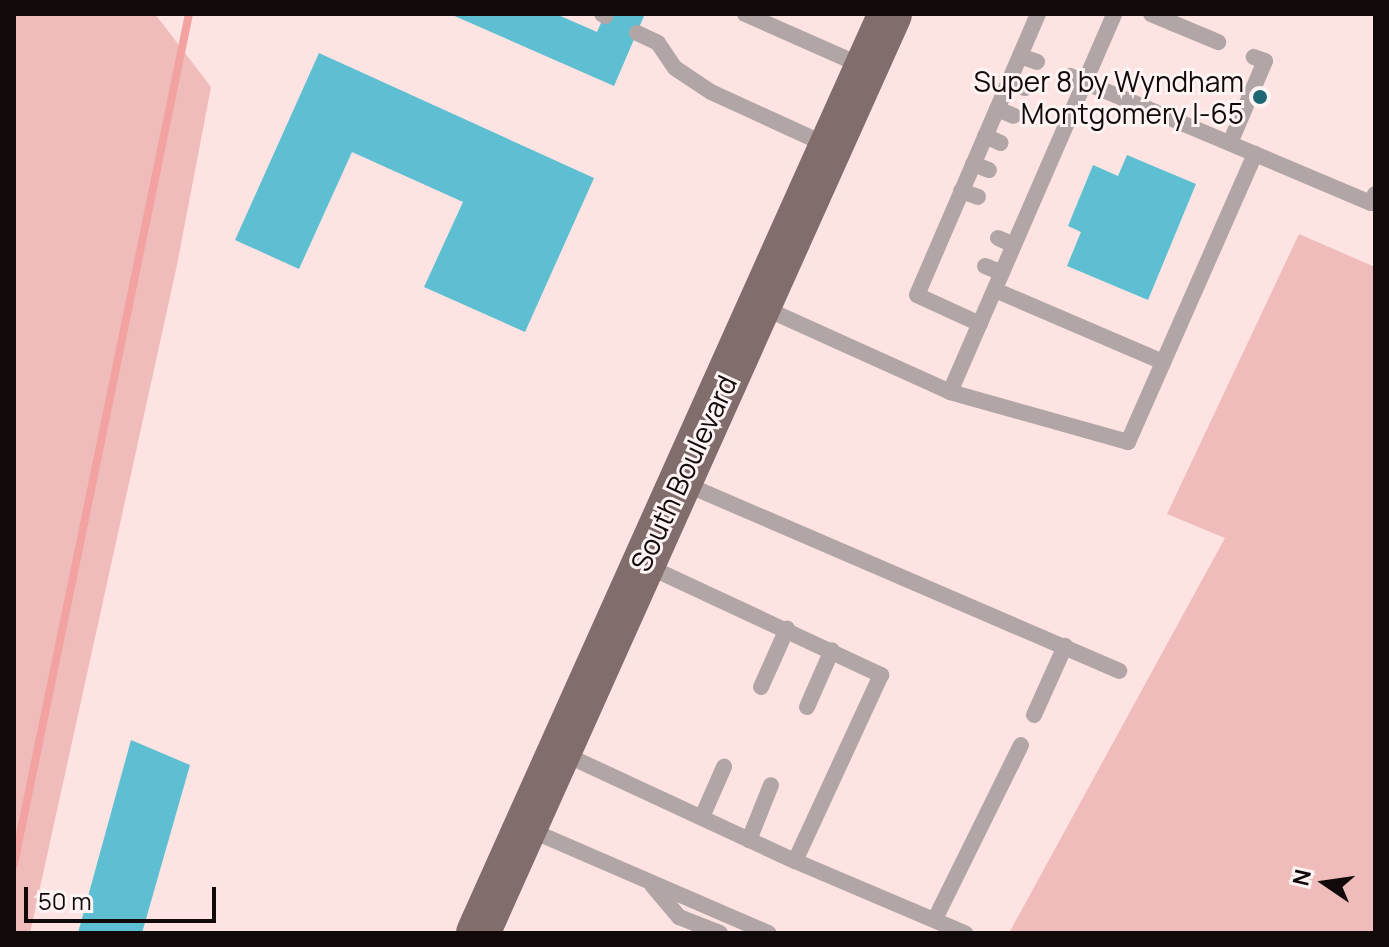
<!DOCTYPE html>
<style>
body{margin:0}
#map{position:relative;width:1389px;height:947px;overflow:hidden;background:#fde3e2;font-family:Manrope,sans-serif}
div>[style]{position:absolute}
.green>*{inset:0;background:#f0bcbb}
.stream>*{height:8px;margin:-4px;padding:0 4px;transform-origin:4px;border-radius:4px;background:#f1a2a1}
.building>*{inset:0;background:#5dbfd1}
.service>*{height:16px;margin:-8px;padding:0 8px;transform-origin:8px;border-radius:8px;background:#b1a5a5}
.primary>*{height:44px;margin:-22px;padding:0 22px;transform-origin:22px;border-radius:22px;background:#806d6c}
.dots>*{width:22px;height:22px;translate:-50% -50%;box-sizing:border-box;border:4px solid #fff4f4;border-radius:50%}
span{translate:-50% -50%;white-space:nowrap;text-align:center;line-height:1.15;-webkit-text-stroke:6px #fff4f4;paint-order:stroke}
.poi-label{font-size:28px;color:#120a0a}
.right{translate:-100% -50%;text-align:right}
.street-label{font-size:28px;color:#120a0a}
.frame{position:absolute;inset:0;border:16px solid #120a0a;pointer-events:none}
.north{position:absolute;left:1285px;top:843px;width:80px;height:80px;-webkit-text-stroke:6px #fff4f4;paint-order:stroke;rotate:283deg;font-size:22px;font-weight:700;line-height:32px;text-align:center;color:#120a0a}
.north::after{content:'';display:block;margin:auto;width:28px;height:36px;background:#120a0a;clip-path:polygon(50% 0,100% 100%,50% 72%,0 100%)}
.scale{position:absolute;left:24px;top:887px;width:192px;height:36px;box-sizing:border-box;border:4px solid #120a0a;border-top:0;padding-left:10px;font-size:24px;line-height:28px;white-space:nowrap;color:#120a0a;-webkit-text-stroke:6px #fff4f4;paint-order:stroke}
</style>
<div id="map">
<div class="green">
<div style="clip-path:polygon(14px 14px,155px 14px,211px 87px,177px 265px,30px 933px,14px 933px)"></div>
<div style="clip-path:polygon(1299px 234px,1375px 267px,1375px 933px,1009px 933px,1225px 538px,1167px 514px)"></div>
</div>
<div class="stream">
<div style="left:14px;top:864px;width:868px;rotate:-78.37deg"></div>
</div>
<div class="building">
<div style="clip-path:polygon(450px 14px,556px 14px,597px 32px,605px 14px,644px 16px,614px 86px)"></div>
<div style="clip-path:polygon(319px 53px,594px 178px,525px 332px,424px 287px,463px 202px,352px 152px,299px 269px,235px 240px)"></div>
<div style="clip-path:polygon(1127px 155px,1196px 184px,1148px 300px,1067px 266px,1081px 232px,1068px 226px,1093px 165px,1118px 176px)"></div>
<div style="clip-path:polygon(131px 740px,190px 765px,142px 933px,78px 933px)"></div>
</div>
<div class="service">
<div style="left:602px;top:14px;width:4px;rotate:34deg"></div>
<div style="left:745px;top:14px;width:129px;rotate:23.8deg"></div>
<div style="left:1151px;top:14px;width:73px;rotate:22.7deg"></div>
<div style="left:637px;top:33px;width:23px;rotate:25deg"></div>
<div style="left:658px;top:43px;width:30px;rotate:56deg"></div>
<div style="left:675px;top:68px;width:43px;rotate:33.7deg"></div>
<div style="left:711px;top:92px;width:130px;rotate:24.6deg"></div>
<div style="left:1020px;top:56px;width:18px;rotate:19deg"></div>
<div style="left:1009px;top:82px;width:17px;rotate:21deg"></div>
<div style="left:997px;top:109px;width:18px;rotate:22deg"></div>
<div style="left:985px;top:136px;width:17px;rotate:24deg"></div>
<div style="left:1230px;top:143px;width:89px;rotate:-66.9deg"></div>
<div style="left:1265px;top:61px;width:12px;rotate:-160deg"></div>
<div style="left:1255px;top:154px;width:126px;rotate:22.9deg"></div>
<div style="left:1371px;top:203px;width:10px;rotate:-66deg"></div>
<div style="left:973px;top:164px;width:17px;rotate:21deg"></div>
<div style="left:961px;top:191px;width:18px;rotate:19deg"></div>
<div style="left:998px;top:238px;width:17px;rotate:24deg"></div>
<div style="left:985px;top:266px;width:18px;rotate:22deg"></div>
<div style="left:995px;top:290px;width:183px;rotate:23.2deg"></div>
<div style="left:762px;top:307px;width:206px;rotate:24.3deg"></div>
<div style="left:950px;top:392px;width:185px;rotate:15.7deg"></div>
<div style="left:1128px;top:442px;width:315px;rotate:-66.2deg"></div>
<div style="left:1255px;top:154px;width:201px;rotate:-157.1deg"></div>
<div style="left:980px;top:324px;width:69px;rotate:-155.3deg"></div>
<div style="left:917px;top:295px;width:306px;rotate:-66.7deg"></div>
<div style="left:950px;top:392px;width:412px;rotate:-66.5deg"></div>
<div style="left:683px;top:483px;width:475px;rotate:23.3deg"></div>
<div style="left:643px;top:564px;width:263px;rotate:25deg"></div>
<div style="left:881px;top:675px;width:205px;rotate:114.8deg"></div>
<div style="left:795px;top:861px;width:185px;rotate:23deg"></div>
<div style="left:761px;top:687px;width:64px;rotate:-65.9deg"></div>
<div style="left:807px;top:707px;width:62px;rotate:-66.3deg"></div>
<div style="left:1034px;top:715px;width:76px;rotate:-65.8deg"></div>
<div style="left:562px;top:753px;width:257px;rotate:24.9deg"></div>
<div style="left:702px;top:817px;width:55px;rotate:-66.3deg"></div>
<div style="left:528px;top:829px;width:262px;rotate:23.4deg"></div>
<div style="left:749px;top:840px;width:59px;rotate:-68.2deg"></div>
<div style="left:652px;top:885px;width:42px;rotate:49.8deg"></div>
<div style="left:679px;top:917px;width:44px;rotate:21.3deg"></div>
<div style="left:935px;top:919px;width:194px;rotate:-63.7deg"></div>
</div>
<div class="primary">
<div style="left:478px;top:933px;width:1007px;rotate:-65.85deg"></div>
</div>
<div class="dots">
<div style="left:1260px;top:97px;background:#1e6774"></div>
</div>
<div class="poi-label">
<span class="right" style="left:1244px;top:97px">Super 8 by Wyndham<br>Montgomery I-65</span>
</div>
<div class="street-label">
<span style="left:683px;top:473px;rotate:-65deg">South Boulevard</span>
</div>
<div class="frame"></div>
<div class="north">N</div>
<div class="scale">50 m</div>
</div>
